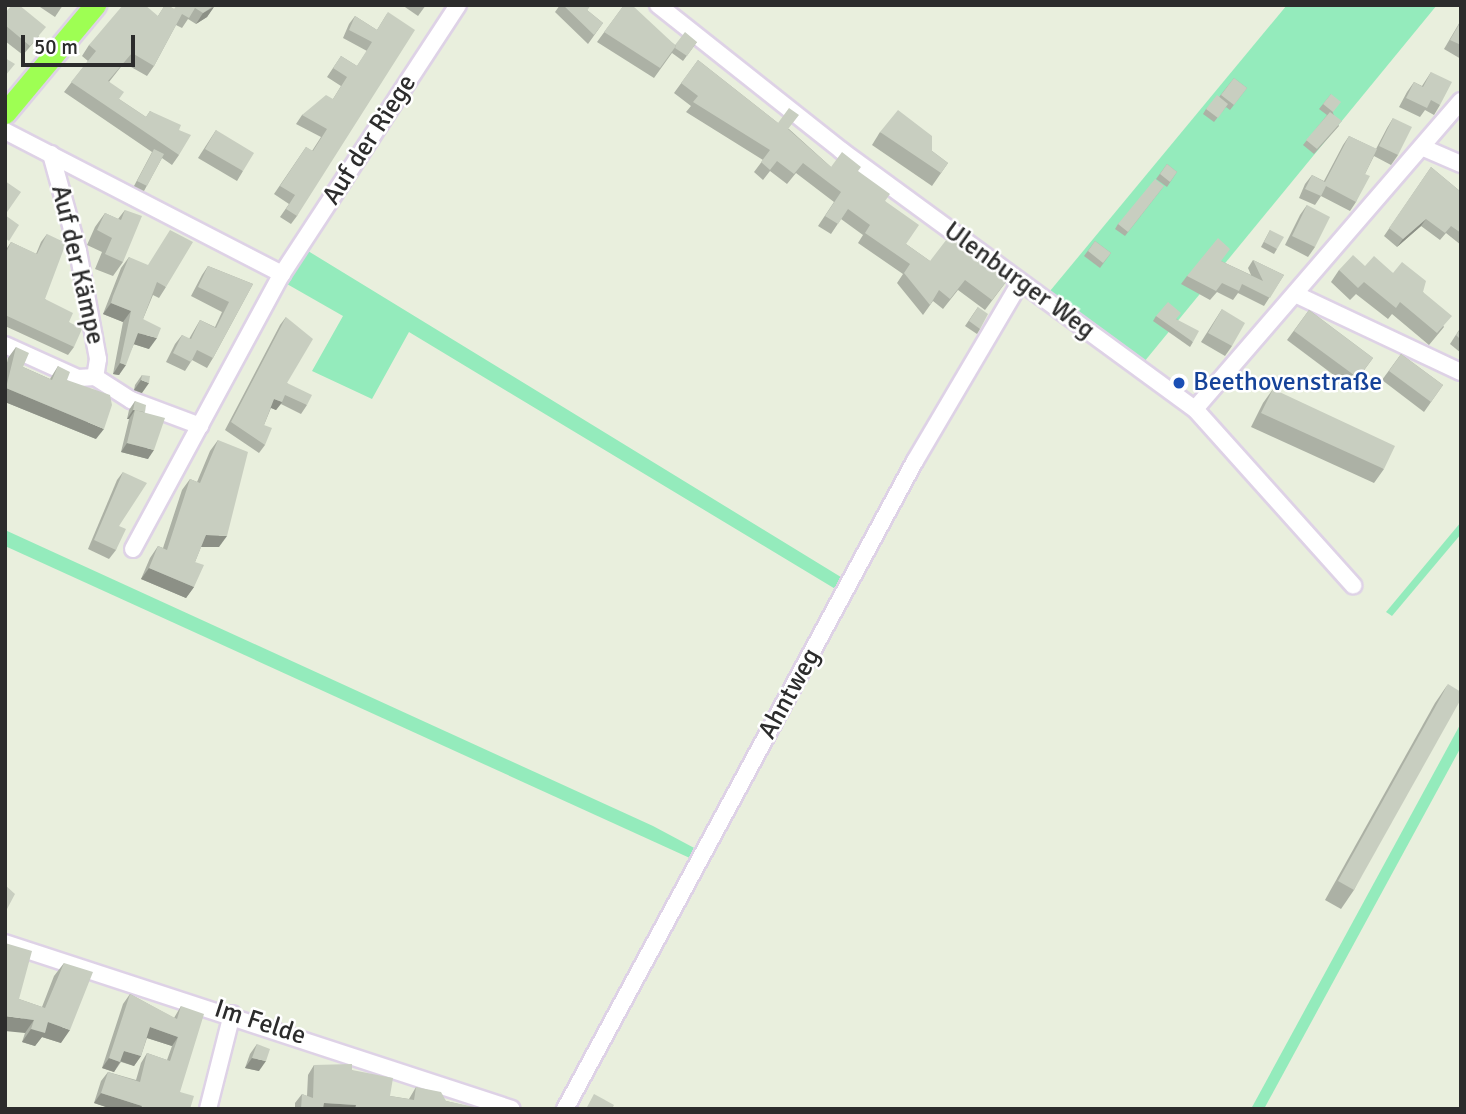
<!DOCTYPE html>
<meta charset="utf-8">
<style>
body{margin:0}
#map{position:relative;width:1466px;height:1114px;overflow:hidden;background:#e9efdd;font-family:Signika,sans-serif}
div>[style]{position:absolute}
.green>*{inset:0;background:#94ebbc}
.roads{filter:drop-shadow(2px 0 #ded2e6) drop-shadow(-2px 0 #ded2e6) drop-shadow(0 2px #ded2e6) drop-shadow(0 -2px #ded2e6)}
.minor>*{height:16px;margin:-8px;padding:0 8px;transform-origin:8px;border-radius:8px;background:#fff}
.major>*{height:21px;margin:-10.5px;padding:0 10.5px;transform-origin:10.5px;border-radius:10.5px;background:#9eff53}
.wall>*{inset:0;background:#acb1a5}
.shaded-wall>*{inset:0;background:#8c9086}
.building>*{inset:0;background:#c8cec0}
.dots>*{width:19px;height:19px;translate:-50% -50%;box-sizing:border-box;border:4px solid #fff;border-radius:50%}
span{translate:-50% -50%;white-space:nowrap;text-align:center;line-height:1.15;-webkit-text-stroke:5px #fff;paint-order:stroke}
.street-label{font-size:26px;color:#2c2c2c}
.transit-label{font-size:26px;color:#164399}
.left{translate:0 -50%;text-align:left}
.frame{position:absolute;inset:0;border:7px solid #2c2c2c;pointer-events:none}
.scale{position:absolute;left:21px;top:35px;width:114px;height:32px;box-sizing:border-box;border:4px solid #2c2c2c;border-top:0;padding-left:9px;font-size:21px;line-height:24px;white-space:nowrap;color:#2c2c2c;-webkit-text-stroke:5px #fff;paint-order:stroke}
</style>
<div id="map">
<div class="green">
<div style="clip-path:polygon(1287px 5px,1437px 5px,1144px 362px,1050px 291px)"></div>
<div style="clip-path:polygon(295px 243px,849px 582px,842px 593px,409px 332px,372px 399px,312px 371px,343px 316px,273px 276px)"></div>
<div style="clip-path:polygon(1461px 522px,1461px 534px,1392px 616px,1386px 612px)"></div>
<div style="clip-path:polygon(5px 530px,653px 826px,698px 850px,692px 859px,5px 546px)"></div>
<div style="clip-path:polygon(1461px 723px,1461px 747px,1264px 1109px,1251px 1109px)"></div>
</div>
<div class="roads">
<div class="minor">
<div style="left:658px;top:5px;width:235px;rotate:38.4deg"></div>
<div style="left:842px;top:151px;width:437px;rotate:36.2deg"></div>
<div style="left:1195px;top:409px;width:237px;rotate:48.1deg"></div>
<div style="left:5px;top:131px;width:312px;rotate:27.3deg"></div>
<div style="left:1424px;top:148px;width:40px;rotate:23.4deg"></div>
<div style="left:51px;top:154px;width:101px;rotate:74.4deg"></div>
<div style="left:78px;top:251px;width:110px;rotate:79.5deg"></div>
<div style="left:98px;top:359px;width:18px;rotate:99deg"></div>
<div style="left:1295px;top:294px;width:183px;rotate:25.2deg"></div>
<div style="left:5px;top:345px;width:80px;rotate:24.3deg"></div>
<div style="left:78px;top:378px;width:17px;rotate:-3deg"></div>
<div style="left:95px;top:377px;width:43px;rotate:32.6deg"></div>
<div style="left:131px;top:400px;width:74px;rotate:20.6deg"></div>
<div style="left:1195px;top:409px;width:407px;rotate:-49.2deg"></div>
<div style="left:133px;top:549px;width:313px;rotate:-61.6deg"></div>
<div style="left:282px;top:274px;width:321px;rotate:-56.8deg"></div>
<div style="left:5px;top:943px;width:533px;rotate:18.13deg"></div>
<div style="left:208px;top:1109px;width:98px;rotate:-75.8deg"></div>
<div style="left:565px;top:1109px;width:736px;rotate:-61.63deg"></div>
<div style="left:915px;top:461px;width:207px;rotate:-59.5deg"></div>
</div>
<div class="major">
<div style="left:5px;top:113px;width:141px;rotate:-50.2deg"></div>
</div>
</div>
<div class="wall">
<div style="clip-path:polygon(37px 5px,63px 5px,55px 17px)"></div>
<div style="clip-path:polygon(165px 5px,174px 9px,215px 5px,207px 17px,196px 24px,188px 19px,182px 28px,176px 25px,154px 66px,147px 76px,124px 63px,109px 82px,119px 99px,146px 117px,150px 111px,179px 130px,179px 155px,172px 165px,162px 158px,144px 191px,134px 186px,152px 152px,64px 92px,88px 61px,82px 56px,89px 45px,158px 16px)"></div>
<div style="clip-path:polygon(402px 5px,426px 5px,418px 16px)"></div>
<div style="clip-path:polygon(560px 5px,591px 5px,587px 10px,603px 23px,588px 44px,555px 12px)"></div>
<div style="clip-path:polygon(624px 5px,675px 45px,697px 42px,683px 61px,672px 53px,654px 78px,597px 42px)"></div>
<div style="clip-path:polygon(388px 12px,297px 216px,291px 224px,280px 217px,289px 204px,274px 194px,306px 147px,312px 151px,321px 137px,296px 124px,302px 115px,333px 99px,341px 86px,327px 77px,341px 56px,357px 66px,367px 51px,343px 38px,349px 24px,355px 16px,377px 30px)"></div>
<div style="clip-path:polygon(5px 13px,39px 36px,23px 55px,5px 41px)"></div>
<div style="clip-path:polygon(1461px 20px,1461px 59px,1444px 49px)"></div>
<div style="clip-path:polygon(698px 60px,778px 123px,789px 129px,831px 167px,858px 172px,885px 201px,906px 244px,930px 261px,1012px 274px,985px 310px,958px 290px,943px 309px,933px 301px,923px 315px,897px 283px,903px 274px,858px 243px,863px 235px,841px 219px,831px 234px,818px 226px,834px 202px,796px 173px,787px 184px,770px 171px,763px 180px,754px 172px,763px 160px,686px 112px,691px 106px,674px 93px)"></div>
<div style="clip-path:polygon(1431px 72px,1440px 105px,1434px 115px,1425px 110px,1420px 117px,1399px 107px,1407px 92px,1414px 82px,1422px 86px)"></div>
<div style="clip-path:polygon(1234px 78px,1247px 88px,1230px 110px,1226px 107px,1214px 122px,1203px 114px,1206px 109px,1219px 97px)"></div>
<div style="clip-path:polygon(1331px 94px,1333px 113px,1339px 126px,1314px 154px,1303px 145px,1327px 115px,1319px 109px)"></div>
<div style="clip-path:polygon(1393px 118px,1398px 155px,1391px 165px,1374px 156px,1365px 174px,1356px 202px,1350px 211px,1321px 196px,1315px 205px,1299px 198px,1305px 184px,1312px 175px,1324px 181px,1343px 145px,1349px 136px,1376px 149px,1387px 128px)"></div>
<div style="clip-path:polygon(216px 130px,243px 171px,237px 181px,198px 158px)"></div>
<div style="clip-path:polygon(880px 132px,932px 151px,948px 163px,932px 186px,872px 145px)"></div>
<div style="clip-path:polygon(1167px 164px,1177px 172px,1167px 187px,1156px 179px)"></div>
<div style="clip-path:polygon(1431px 167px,1461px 192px,1461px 245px,1446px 233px,1440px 240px,1421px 226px,1397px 247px,1384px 236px)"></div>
<div style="clip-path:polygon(1164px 186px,1125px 236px,1115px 229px,1118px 224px)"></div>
<div style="clip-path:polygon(1307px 205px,1315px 247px,1308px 257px,1285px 245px,1300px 215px)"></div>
<div style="clip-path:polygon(125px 210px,123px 262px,113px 276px,95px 269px,102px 252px,87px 245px,95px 227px,105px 213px,118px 219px)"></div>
<div style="clip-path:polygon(1270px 230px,1277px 249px,1274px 254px,1261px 247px)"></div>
<div style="clip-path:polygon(47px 234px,45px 299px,69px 322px,74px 347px,68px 355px,5px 326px,5px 251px,11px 242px,36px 254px,41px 242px)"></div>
<div style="clip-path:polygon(1095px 241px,1111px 253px,1100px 268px,1084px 256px)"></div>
<div style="clip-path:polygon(129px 257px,166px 287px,159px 298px,153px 295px,143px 319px,149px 349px,134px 344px,119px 375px,113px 374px,123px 322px,103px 314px,121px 268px)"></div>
<div style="clip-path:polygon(1253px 260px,1284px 275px,1264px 306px,1238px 293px,1233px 300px,1217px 292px,1210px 300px,1181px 284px,1187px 276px,1221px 261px,1251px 275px,1248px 268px)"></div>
<div style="clip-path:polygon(208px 266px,253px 284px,213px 358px,207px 368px,192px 360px,185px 371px,166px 362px,175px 344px,182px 335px,189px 339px,200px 320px,215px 327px,222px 312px,191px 296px,202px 275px)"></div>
<div style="clip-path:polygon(1365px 266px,1393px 273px,1423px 292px,1444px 327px,1429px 345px,1392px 314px,1388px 319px,1356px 294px,1350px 300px,1331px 282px,1339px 270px)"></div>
<div style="clip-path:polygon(978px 307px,980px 329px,977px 334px,965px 326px)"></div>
<div style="clip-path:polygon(1222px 309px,1232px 346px,1225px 356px,1201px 342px)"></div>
<div style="clip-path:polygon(1309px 310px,1373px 358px,1351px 388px,1287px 340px)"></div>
<div style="clip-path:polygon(1156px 316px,1177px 319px,1193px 342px,1190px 347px,1153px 321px)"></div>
<div style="clip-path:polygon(286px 317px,287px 383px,307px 405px,301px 414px,281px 404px,276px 410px,271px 408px,264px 425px,265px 445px,259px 453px,225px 430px,280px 325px)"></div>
<div style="clip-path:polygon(1461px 327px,1461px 353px,1450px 344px)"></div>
<div style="clip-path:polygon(16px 347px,23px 367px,50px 379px,58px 366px,67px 380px,96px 439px,5px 402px,5px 372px,8px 358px)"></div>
<div style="clip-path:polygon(1401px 354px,1443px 385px,1424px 412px,1382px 380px)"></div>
<div style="clip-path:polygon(142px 375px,142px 393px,134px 390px,135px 385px)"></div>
<div style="clip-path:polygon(1273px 389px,1384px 469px,1374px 483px,1251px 427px,1263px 403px)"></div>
<div style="clip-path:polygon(135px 401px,145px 413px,148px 459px,121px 452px,129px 419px,127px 419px,129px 410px)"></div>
<div style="clip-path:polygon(218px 440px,219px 547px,201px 547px,195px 562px,194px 587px,186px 598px,141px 579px,150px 558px,158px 546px,163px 548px,182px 490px,190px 479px,197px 482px,210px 451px)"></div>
<div style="clip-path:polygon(123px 472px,119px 526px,116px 550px,109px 559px,88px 549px,117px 480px)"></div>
<div style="clip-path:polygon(1448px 684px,1354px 890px,1341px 909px,1325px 900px,1435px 703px)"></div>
<div style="clip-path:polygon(64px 963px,61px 1043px,42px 1037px,35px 1046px,22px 1042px,25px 1033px,19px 999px,42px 1007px,54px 976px)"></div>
<div style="clip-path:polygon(130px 994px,174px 1018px,181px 1006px,180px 1092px,190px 1109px,112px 1109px,94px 1103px,101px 1081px,108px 1072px,136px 1080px,141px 1063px,147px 1053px,167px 1060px,172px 1046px,147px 1038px,141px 1056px,134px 1066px,121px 1062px,114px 1072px,102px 1068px,123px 1004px)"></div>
<div style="clip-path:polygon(257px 1044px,259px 1071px,245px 1068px,250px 1054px)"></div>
<div style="clip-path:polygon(314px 1065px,352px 1070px,390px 1096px,409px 1099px,416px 1087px,446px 1101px,479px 1109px,295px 1109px,295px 1103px,302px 1094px,307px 1096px,308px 1075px)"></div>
</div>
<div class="shaded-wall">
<div style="clip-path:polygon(214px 7px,207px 17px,196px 24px,203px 13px)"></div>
<div style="clip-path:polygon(1426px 219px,1421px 226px,1397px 247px,1403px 239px)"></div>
<div style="clip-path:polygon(111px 303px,131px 311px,123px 322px,103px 314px)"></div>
<div style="clip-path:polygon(138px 333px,157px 338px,149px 349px,130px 343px)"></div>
<div style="clip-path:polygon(120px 363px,126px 365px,119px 375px,113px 374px)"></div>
<div style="clip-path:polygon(141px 380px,149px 383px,142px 393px,134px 390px)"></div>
<div style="clip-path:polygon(6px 388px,104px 429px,96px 439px,5px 402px)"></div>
<div style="clip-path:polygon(274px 399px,282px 402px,276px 410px,269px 407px)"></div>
<div style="clip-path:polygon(133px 410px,135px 410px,129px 419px,127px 419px)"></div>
<div style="clip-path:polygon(127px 443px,154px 450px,148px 459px,121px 452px)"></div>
<div style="clip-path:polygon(206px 535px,227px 536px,219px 547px,198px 547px)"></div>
<div style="clip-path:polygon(149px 568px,194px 587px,186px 598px,141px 579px)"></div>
<div style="clip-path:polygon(5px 1016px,34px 1020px,25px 1033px,5px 1031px)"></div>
<div style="clip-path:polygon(48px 1022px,70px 1030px,61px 1043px,42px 1037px,35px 1046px,22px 1042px,31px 1029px)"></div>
<div style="clip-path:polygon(150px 1027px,178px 1037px,172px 1046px,144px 1037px)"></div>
<div style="clip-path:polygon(124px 1051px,141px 1056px,134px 1066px,117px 1060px)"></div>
<div style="clip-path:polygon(109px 1058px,120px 1062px,114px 1072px,102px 1068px)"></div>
<div style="clip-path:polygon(252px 1058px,266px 1061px,259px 1071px,245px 1068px)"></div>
<div style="clip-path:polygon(101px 1093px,142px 1106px,140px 1109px,112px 1109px,94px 1103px)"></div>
<div style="clip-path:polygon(324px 1103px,356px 1105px,354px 1109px,319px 1109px)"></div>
</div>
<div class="building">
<div style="clip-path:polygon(12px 5px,19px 5px,46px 27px,30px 46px,5px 25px,5px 13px)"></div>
<div style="clip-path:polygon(123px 5px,145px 5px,158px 16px,165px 5px,168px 5px,174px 9px,177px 5px,215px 5px,203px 13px,195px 8px,189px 18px,182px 14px,154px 66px,132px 53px,108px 81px,124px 92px,119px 99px,146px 117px,150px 111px,181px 125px,179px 130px,191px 135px,179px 155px,71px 82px,96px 51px,89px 45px)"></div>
<div style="clip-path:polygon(563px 5px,591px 5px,587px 10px,603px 23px,594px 35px)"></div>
<div style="clip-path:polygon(624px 5px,632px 5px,676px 46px,660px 68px,604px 32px)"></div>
<div style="clip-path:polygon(388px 12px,415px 30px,297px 216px,286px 209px,295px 195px,280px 186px,306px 147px,313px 151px,327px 129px,302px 115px,326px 95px,333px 99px,347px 77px,333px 68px,341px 56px,357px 66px,372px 42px,349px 30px,355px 16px,377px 30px)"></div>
<div style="clip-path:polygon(1461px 21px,1461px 45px,1450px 40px)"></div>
<div style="clip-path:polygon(685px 32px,697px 42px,687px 56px,675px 48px,676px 46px,675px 45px)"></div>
<div style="clip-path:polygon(5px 58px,15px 64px,5px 76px)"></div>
<div style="clip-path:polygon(698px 60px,778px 123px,789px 108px,799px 115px,788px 129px,831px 167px,842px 152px,861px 167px,858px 171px,890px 194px,885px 201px,919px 225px,906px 244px,930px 261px,950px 235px,1012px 274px,992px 300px,965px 280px,950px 299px,939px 290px,930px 305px,904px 273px,910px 264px,865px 233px,870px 225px,848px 209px,838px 224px,825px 216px,841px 192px,803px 163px,794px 174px,777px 161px,770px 170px,761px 162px,770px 150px,693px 102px,698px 96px,681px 83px)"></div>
<div style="clip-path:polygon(1431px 72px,1452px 82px,1440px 105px,1431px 100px,1427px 108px,1406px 98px,1414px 82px,1423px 87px)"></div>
<div style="clip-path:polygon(1234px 78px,1247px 88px,1234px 105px,1221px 95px)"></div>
<div style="clip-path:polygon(1331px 94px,1341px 102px,1333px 112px,1323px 104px)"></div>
<div style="clip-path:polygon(1217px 95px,1228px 104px,1218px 118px,1206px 109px)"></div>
<div style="clip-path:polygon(898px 110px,932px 136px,932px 151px,948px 163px,941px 173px,880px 132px)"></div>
<div style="clip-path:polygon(1330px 112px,1342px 121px,1317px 149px,1306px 140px)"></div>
<div style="clip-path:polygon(1393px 118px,1412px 127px,1398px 155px,1379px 146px)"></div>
<div style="clip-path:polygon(216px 130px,254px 153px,243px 171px,205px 149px)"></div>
<div style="clip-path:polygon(1349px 136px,1377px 149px,1365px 174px,1370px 176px,1356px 202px,1326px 186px,1321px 196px,1305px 189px,1312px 175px,1325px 182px)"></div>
<div style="clip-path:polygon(154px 149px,164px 154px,147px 186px,137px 181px)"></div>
<div style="clip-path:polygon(1167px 164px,1177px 172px,1170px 182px,1160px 174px)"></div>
<div style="clip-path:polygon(1431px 167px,1461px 192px,1461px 233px,1451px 226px,1445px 233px,1426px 219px,1403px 239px,1389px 228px)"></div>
<div style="clip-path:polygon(1155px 179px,1164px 186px,1128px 232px,1118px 224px)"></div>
<div style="clip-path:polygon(5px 181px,21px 192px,5px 215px,19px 225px,9px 241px,5px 238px)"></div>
<div style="clip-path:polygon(1307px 205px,1330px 217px,1315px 247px,1292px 236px)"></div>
<div style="clip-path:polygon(125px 210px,142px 216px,123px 262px,105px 254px,112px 238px,97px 230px,105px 213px,121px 220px)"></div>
<div style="clip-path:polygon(170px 230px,193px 242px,166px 287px,157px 282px,143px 319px,161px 328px,157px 338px,138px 333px,126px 365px,120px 363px,131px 311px,111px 303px,113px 296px,129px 257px,148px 265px)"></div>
<div style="clip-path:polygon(1270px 230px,1284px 237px,1277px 249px,1264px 242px)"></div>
<div style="clip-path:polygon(47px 234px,66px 243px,45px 299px,73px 313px,69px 322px,82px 329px,74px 347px,5px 315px,5px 255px,11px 242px,37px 254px)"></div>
<div style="clip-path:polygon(1218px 238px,1230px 249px,1221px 261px,1263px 281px,1253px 260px,1284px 275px,1270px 298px,1242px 284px,1239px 291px,1222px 283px,1216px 291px,1187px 276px)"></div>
<div style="clip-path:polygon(1095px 241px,1111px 253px,1103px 263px,1088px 251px)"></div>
<div style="clip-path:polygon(1353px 255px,1365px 266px,1374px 256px,1393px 273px,1402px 262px,1426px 281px,1423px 292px,1452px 316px,1437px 333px,1400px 302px,1396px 308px,1364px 282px,1358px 288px,1339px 270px)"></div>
<div style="clip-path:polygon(208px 266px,253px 284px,213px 358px,197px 350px,191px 362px,173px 353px,182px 335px,191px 339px,200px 320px,216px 328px,229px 302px,198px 287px)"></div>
<div style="clip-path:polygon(1168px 302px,1181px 313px,1176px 319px,1199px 331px,1193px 342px,1156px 316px)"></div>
<div style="clip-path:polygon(978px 307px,988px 314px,980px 329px,969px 321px)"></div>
<div style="clip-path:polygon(1222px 309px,1245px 323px,1232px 346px,1208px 333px)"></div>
<div style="clip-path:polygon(1309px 310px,1373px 358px,1358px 378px,1294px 331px)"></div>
<div style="clip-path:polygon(286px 317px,313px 339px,287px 383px,312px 395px,307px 405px,285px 395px,282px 402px,274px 399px,264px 425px,272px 428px,265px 445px,231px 422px)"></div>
<div style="clip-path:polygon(1461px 328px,1461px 340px,1456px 335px)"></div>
<div style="clip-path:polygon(16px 347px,29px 353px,23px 367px,52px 380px,58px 366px,70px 372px,67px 380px,110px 395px,112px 405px,104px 429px,6px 388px)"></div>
<div style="clip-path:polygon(1401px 354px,1443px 385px,1431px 402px,1389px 371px)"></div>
<div style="clip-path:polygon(142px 375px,150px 376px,149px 383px,141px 380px)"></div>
<div style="clip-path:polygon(1273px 389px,1395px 446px,1384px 469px,1261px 413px)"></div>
<div style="clip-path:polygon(135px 401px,146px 405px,145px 412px,133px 410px)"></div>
<div style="clip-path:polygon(135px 410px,165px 418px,154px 450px,127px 443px)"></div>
<div style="clip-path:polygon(218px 440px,248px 452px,227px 536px,206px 535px,195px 562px,204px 565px,194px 587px,149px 568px,158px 546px,167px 550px,190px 479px,200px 483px)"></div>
<div style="clip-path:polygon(123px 472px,147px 483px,119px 526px,126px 529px,116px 550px,94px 540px)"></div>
<div style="clip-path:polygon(1448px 684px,1461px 692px,1461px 699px,1354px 890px,1338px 881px)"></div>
<div style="clip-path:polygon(5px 885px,15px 894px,7px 909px,5px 908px)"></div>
<div style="clip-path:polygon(5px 943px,32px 951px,19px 999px,45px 1008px,64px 963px,93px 972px,70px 1030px,48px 1022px,45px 1033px,31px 1029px,34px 1020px,5px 1016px)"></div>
<div style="clip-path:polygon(130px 994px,177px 1019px,181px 1006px,204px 1014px,180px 1092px,194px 1096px,190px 1109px,141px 1109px,142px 1106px,101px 1093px,108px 1072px,140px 1082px,147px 1053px,170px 1061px,178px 1037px,150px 1027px,141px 1056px,124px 1051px,120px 1062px,109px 1058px)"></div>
<div style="clip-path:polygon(257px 1044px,270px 1049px,266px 1061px,252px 1058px)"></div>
<div style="clip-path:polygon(352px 1064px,352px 1070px,393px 1078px,390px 1096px,414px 1100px,416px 1087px,441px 1092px,446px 1101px,479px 1108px,479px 1109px,356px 1109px,356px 1105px,324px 1103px,323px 1109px,301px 1109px,302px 1094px,313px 1098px,314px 1065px)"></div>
<div style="clip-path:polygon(594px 1094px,614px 1105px,612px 1109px,586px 1109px)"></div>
</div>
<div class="dots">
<div style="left:1179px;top:383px;background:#1a4fb4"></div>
</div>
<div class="street-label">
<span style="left:370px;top:140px;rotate:-57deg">Auf der Riege</span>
<span style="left:77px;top:265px;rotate:77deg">Auf der Kämpe</span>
<span style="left:1019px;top:281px;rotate:36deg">Ulenburger Weg</span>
<span style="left:790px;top:694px;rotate:-61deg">Ahntweg</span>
<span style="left:260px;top:1023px;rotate:18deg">Im Felde</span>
</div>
<div class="transit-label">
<span class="left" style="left:1193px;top:383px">Beethovenstraße</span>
</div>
<div class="frame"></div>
<div class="scale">50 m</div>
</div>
